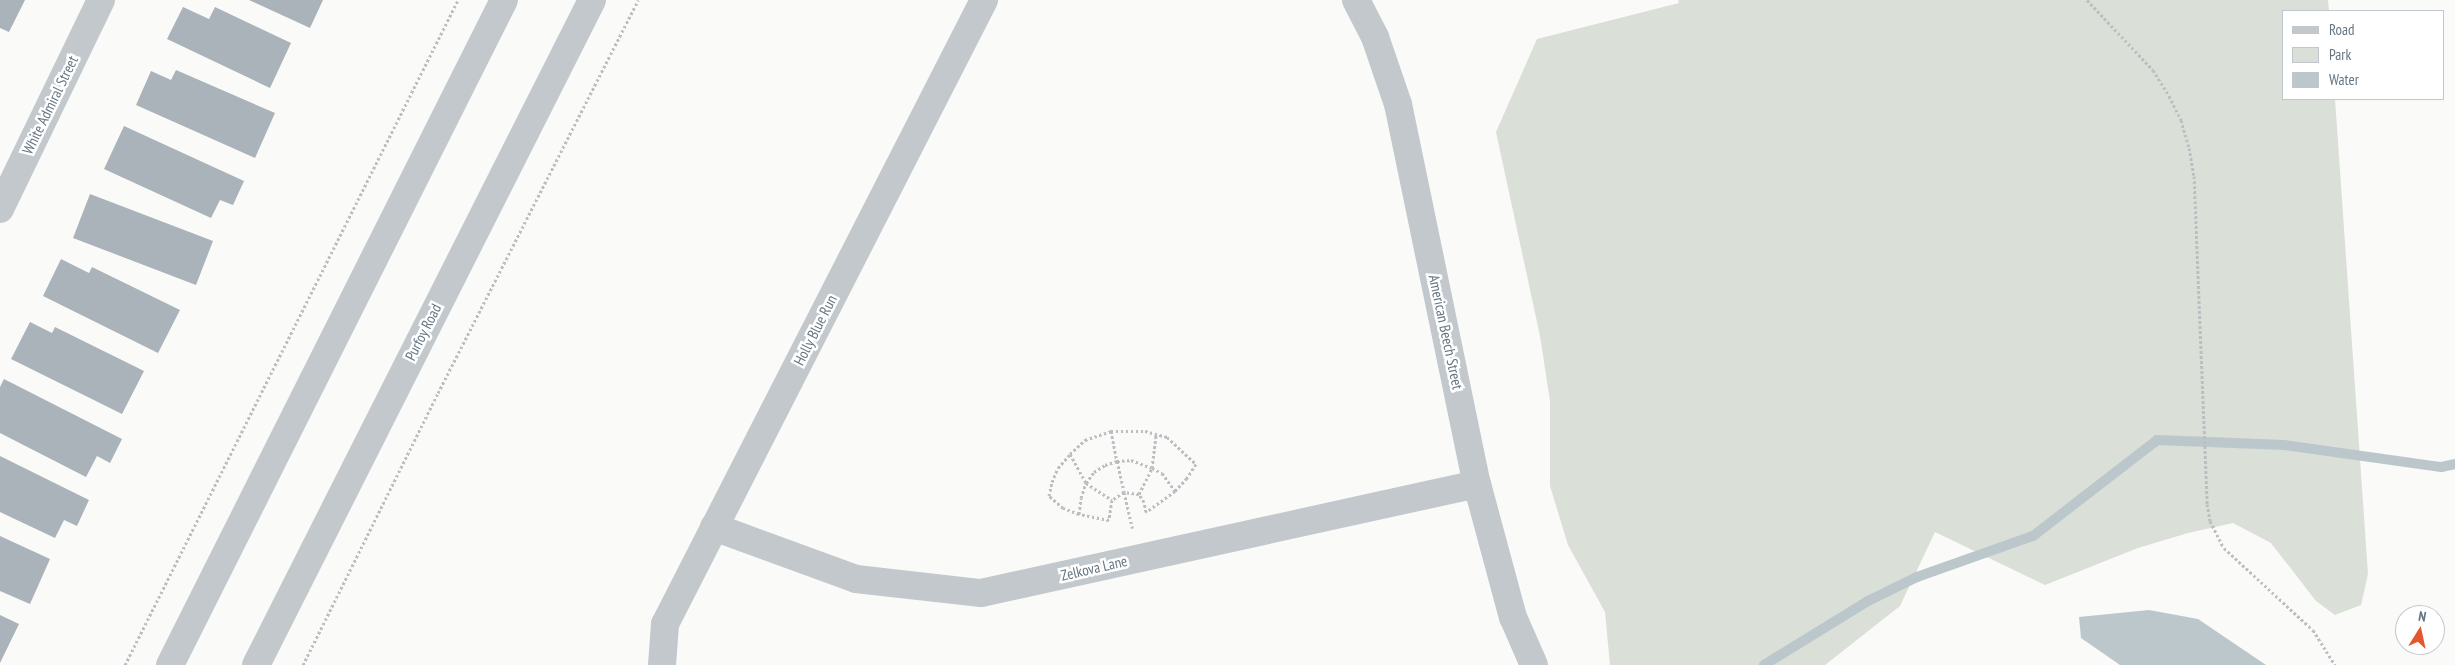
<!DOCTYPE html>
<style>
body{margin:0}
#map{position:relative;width:2455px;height:665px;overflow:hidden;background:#fafaf8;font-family:"PT Sans Narrow",sans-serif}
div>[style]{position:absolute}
.green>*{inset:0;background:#dadfd7}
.water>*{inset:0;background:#bbc7cb}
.stream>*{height:10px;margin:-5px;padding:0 5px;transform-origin:5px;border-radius:5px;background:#bbc7cb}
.building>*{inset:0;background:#aab3b9}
.path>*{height:3px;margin-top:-1.5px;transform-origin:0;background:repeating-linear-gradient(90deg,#bbbfc2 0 2.5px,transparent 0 5px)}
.minor>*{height:28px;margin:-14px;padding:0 14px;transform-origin:14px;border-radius:14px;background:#c3c8cc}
.tertiary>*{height:28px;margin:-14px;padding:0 14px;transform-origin:14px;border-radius:14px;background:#c3c8cc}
span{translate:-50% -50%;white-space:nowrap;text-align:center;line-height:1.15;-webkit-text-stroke:5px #fff;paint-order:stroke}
.street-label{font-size:15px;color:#657683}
.legend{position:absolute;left:2282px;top:10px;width:162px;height:90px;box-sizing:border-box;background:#fff;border:1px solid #c1c8cd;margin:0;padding:6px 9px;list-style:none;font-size:15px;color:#657683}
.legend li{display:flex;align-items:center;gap:10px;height:25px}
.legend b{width:25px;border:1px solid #c1c8cd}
.north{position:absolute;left:2395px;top:605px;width:50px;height:50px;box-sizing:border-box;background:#fff;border:1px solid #c1c8cd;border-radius:50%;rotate:10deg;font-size:14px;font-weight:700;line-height:20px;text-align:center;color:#657683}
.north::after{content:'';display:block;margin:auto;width:18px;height:22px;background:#e4572e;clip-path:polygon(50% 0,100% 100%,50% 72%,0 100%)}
</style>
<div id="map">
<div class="green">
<div style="clip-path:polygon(1678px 0,2328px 0,2329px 11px,2284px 11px,2284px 99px,2335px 99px,2368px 574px,2361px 605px,2335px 615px,2316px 601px,2271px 543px,2233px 523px,2188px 533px,2138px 548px,2045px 585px,1935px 532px,1900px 606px,1825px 665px,1610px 665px,1605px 612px,1568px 545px,1550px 486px,1550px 401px,1540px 336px,1496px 132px,1537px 39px,1679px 3px)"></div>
</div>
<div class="water">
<div style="clip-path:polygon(2149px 610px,2198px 619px,2266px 665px,2120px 665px,2081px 638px,2079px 617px)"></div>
</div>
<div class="stream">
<div style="left:1764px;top:665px;width:122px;rotate:-31.6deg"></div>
<div style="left:1868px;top:601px;width:55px;rotate:-26.1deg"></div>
<div style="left:1917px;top:577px;width:123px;rotate:-19.5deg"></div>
<div style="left:2033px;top:536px;width:157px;rotate:-37.7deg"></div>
<div style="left:2157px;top:440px;width:127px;rotate:2.3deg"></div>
<div style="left:2284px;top:445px;width:159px;rotate:8deg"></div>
<div style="left:2441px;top:467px;width:14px;rotate:-12deg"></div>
</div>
<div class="building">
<div style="clip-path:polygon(0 0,25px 0,9px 32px,0 28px)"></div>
<div style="clip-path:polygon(249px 0,323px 0,310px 28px)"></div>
<div style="clip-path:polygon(183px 7px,209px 19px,215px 7px,291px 43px,270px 88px,167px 39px)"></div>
<div style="clip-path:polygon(176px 70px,275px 113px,255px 158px,136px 105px,151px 71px,171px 80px)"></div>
<div style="clip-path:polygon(124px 126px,244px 181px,233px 205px,220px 200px,211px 218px,104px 169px)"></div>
<div style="clip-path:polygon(90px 194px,213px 241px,196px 285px,73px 238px)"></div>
<div style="clip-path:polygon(61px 259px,89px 273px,92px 267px,180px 310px,158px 353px,43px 296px)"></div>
<div style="clip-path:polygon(30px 322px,52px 333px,55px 327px,144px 371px,122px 414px,11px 359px)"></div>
<div style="clip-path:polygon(4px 379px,122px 439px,110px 463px,97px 456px,86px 477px,0 433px,0 387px)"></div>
<div style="clip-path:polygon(0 456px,89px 500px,77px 526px,64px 520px,55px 538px,0 512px)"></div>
<div style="clip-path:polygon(0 536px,50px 559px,30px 604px,0 591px)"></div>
<div style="clip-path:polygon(0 615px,19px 624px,0 663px)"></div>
</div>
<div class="path">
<div style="left:2087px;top:0;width:96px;rotate:46.7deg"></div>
<div style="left:2153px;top:70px;width:31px;rotate:58deg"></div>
<div style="left:2169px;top:96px;width:27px;rotate:63deg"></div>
<div style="left:2181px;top:120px;width:29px;rotate:74deg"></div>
<div style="left:2189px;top:148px;width:28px;rotate:80deg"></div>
<div style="left:2194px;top:176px;width:328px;rotate:87.7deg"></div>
<div style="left:2207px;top:504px;width:17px;rotate:80deg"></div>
<div style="left:2210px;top:521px;width:30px;rotate:63deg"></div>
<div style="left:2224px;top:548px;width:121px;rotate:42.7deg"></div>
<div style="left:2313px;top:630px;width:41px;rotate:57.8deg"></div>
<div style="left:1111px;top:431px;width:34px"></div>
<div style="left:1145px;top:431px;width:23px;rotate:15deg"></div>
<div style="left:1167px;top:437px;width:40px;rotate:43deg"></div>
<div style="left:1196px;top:464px;width:17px;rotate:123deg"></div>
<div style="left:1187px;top:478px;width:18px;rotate:133deg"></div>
<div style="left:1175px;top:491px;width:36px;rotate:144deg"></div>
<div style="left:1146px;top:512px;width:10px;rotate:-101deg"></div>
<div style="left:1144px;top:502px;width:9px;rotate:-122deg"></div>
<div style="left:1139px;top:494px;width:15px;rotate:-172deg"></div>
<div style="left:1124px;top:492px;width:14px;rotate:146deg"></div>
<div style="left:1112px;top:500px;width:20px;rotate:99deg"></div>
<div style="left:1109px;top:520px;width:31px;rotate:-169deg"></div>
<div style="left:1079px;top:514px;width:17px;rotate:-159deg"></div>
<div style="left:1063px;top:508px;width:18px;rotate:-139deg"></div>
<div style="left:1049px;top:496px;width:14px;rotate:-78deg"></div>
<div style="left:1052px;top:482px;width:15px;rotate:-67deg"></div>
<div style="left:1058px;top:468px;width:18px;rotate:-49deg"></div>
<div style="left:1070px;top:454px;width:21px;rotate:-43deg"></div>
<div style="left:1085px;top:440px;width:28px;rotate:-19deg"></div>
<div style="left:1111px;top:431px;width:31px;rotate:79deg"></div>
<div style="left:1117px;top:461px;width:32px;rotate:77deg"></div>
<div style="left:1124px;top:492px;width:37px;rotate:77deg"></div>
<div style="left:1070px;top:454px;width:33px;rotate:61deg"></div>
<div style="left:1086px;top:483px;width:31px;rotate:33deg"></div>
<div style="left:1139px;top:494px;width:29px;rotate:-63deg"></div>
<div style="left:1152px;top:468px;width:35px;rotate:-83deg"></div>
<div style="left:1079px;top:514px;width:16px;rotate:-83deg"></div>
<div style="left:1081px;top:498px;width:16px;rotate:-72deg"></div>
<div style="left:1086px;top:483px;width:14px;rotate:-54deg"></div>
<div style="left:1094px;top:472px;width:13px;rotate:-32deg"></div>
<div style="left:1105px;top:465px;width:13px;rotate:-18deg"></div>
<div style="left:1117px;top:461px;width:14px;rotate:-4deg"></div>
<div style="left:1131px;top:460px;width:22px;rotate:21deg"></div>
<div style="left:1152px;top:468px;width:11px;rotate:27deg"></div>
<div style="left:1162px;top:473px;width:22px;rotate:54deg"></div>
<div style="left:125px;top:665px;width:744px;rotate:-63.4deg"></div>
<div style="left:303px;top:665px;width:304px;rotate:-63.6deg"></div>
<div style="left:438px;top:393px;width:441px;rotate:-63deg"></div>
</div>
<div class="minor">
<div style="left:1356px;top:0;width:42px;rotate:62.8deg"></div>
<div style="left:1375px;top:37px;width:71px;rotate:71.1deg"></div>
<div style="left:1398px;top:104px;width:388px;rotate:78.3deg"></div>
<div style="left:1477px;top:484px;width:138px;rotate:74.9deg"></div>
<div style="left:1513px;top:617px;width:52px;rotate:66.4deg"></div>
<div style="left:0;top:209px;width:232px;rotate:-64.2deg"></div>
<div style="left:714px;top:527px;width:151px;rotate:20.1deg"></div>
<div style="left:856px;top:579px;width:126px;rotate:6.4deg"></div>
<div style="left:981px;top:593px;width:508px;rotate:-12.39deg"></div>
<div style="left:662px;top:665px;width:41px;rotate:-85.8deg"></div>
<div style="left:665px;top:624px;width:701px;rotate:-62.92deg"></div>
</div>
<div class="tertiary">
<div style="left:170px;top:665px;width:744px;rotate:-63.33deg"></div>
<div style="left:256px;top:665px;width:745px;rotate:-63.19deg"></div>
</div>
<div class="street-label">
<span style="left:50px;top:105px;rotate:-64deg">White Admiral Street</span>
<span style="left:815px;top:330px;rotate:-63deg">Holly Blue Run</span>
<span style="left:423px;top:332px;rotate:-63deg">Purfoy Road</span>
<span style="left:1446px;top:332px;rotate:78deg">American Beech Street</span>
<span style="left:1094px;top:568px;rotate:-13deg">Zelkova Lane</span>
</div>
<ul class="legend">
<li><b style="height:6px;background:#c3c8cc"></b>Road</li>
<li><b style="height:14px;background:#dadfd7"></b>Park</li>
<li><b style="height:14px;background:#bbc7cb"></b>Water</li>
</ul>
<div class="north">N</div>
</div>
